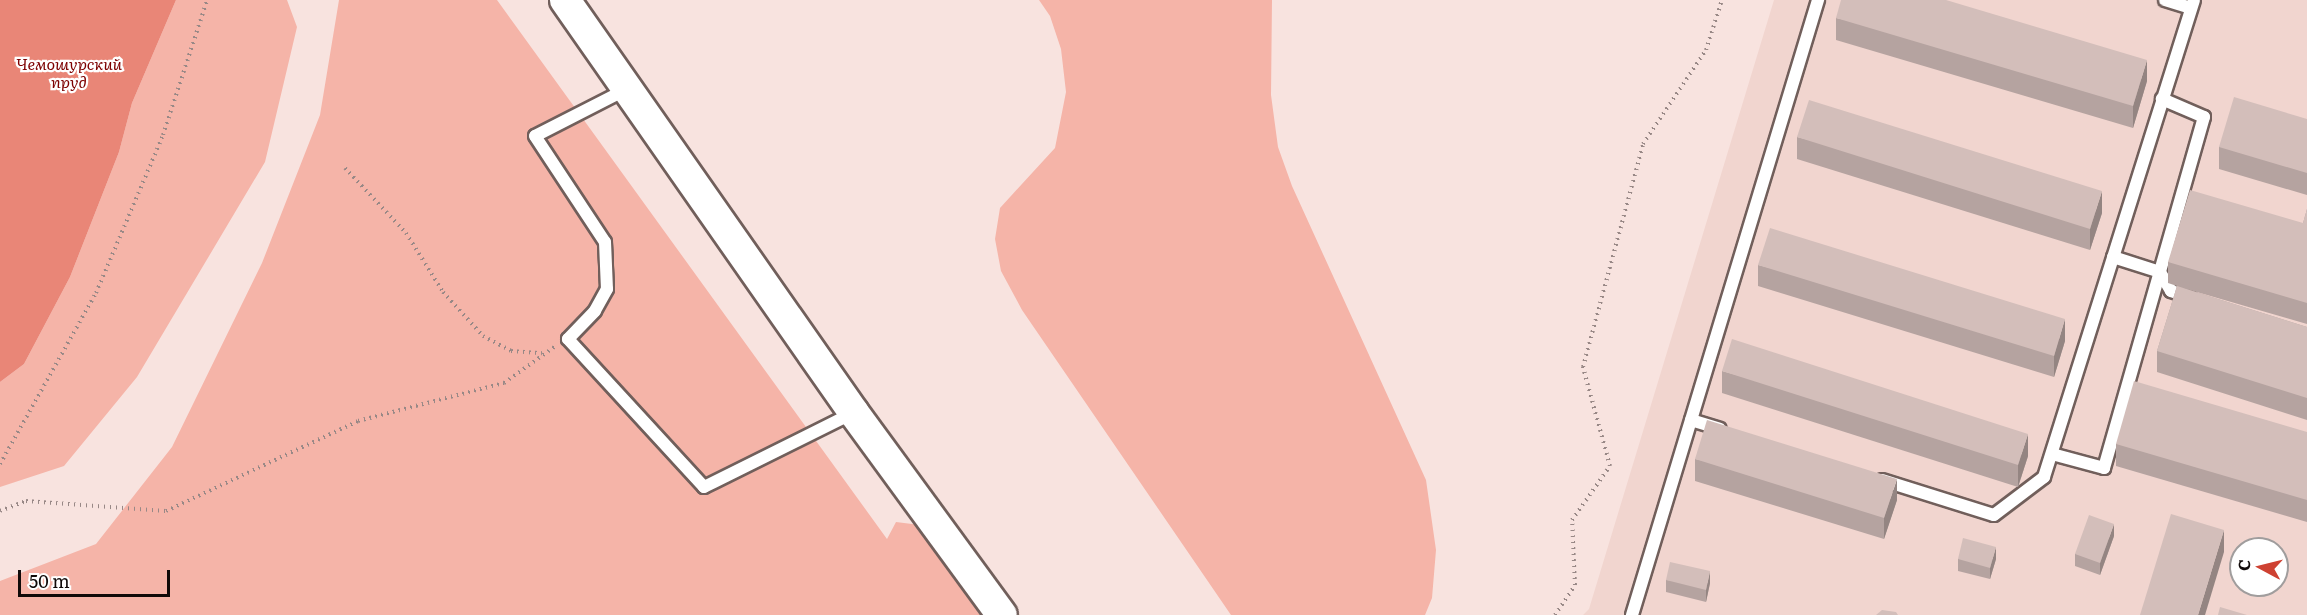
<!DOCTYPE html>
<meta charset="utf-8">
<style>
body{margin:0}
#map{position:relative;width:2307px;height:615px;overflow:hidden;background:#f8e3df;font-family:Literata,serif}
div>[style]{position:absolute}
.built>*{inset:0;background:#f1d5cf}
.green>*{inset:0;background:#f5b4a8}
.water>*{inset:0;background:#e98677}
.path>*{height:4px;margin-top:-2px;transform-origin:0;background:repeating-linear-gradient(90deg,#988886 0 1.5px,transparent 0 6px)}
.roads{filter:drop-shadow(2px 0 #715f5b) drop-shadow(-2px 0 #715f5b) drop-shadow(0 2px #715f5b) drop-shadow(0 -2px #715f5b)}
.service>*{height:12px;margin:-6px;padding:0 6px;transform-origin:6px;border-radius:6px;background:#fff}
.tertiary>*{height:30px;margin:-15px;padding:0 15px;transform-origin:15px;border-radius:15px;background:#fff}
.wall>*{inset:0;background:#b5a3a0}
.shaded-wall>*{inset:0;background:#948582}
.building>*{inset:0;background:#d3beba}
span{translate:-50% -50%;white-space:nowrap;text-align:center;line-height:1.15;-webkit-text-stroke:4.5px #fff;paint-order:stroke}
.water-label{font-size:16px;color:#7d0000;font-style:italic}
.north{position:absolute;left:2229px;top:537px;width:60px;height:60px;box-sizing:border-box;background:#fff;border:2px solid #a09d9d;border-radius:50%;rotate:277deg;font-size:16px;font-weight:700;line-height:24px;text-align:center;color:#110a09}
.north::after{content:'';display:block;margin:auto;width:21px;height:27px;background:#ce4132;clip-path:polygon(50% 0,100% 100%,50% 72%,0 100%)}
.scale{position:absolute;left:18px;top:570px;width:152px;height:27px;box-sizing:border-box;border:3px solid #110a09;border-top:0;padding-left:8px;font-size:18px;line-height:21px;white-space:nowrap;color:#110a09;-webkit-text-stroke:4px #fff;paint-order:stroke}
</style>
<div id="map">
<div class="built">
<div style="clip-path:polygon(evenodd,1774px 0,2307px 0,2307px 615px,1583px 615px,1589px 609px,1774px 0,2241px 549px,2277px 549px,2277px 585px,2241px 585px,2241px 549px)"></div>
</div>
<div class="green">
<div style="clip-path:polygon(176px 0,287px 0,297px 27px,265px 162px,137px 377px,64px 466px,0 487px,0 382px,24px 364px,70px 277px,119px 152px,132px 103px)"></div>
<div style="clip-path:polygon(339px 0,497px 0,887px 539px,896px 522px,920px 525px,988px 615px,0 615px,0 581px,96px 544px,172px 447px,262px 263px,320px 115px)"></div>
<div style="clip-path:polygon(1039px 0,1272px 0,1271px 95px,1278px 147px,1292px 186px,1426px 480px,1436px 550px,1432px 598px,1425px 615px,1231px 615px,1022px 310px,1001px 271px,995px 239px,1000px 208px,1055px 148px,1066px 92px,1061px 49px,1050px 16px)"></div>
</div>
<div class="water">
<div style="clip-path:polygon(0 0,176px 0,132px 103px,119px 152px,70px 277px,24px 364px,0 382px)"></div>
</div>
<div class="path">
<div style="left:345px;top:168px;width:89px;rotate:46.8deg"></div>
<div style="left:406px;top:233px;width:70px;rotate:57.9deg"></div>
<div style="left:443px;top:292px;width:59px;rotate:47.7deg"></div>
<div style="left:483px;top:336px;width:32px;rotate:28deg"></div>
<div style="left:511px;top:351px;width:31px;rotate:4deg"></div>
<div style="left:0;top:464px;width:196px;rotate:-60.7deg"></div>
<div style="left:96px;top:293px;width:172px;rotate:-67deg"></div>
<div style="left:163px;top:135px;width:142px;rotate:-71.9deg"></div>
<div style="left:0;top:511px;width:28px;rotate:-21deg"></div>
<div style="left:26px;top:501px;width:140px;rotate:4.1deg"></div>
<div style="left:166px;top:511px;width:212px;rotate:-25.1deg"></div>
<div style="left:358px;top:421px;width:151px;rotate:-14.6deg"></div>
<div style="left:504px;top:383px;width:65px;rotate:-35.6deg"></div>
<div style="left:1555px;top:615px;width:36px;rotate:-56deg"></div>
<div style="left:1575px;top:585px;width:65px;rotate:-92.6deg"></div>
<div style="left:1572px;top:520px;width:66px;rotate:-54.9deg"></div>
<div style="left:1610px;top:466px;width:103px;rotate:-105.3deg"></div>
<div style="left:1583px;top:367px;width:231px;rotate:-74.9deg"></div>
<div style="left:1643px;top:144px;width:113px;rotate:-56.2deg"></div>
<div style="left:1706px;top:50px;width:52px;rotate:-72.3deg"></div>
</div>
<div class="roads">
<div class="service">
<div style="left:2165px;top:0;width:27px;rotate:17deg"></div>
<div style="left:627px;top:89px;width:103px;rotate:152.9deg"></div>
<div style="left:535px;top:136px;width:127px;rotate:56.6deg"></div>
<div style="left:605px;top:242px;width:47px;rotate:87.6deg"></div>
<div style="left:607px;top:289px;width:25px;rotate:119deg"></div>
<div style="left:595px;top:311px;width:39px;rotate:134deg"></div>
<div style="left:568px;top:339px;width:201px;rotate:47.4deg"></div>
<div style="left:704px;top:487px;width:166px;rotate:-26.4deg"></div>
<div style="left:2113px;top:257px;width:49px;rotate:17.7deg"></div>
<div style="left:2160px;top:272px;width:22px;rotate:60deg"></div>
<div style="left:2171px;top:291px;width:20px;rotate:18deg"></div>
<div style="left:1691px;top:420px;width:30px;rotate:17deg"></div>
<div style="left:2052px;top:454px;width:54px;rotate:15.1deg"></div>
<div style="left:2104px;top:468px;width:365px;rotate:-74.1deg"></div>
<div style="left:2204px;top:117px;width:46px;rotate:-156.8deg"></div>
<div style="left:1882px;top:480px;width:117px;rotate:17.4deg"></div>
<div style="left:1994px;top:515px;width:63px;rotate:-37.2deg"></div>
<div style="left:2044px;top:477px;width:500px;rotate:-72.54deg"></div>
<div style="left:1632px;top:615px;width:643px;rotate:-73.17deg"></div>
</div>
<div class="tertiary">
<div style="left:565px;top:0;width:504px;rotate:55.02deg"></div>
<div style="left:854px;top:413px;width:250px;rotate:53.8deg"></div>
</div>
</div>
<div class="wall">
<div style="clip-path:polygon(1836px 18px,2147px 81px,2133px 128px,1836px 40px)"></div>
<div style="clip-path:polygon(2307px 119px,2307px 195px,2219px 169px,2219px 147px)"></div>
<div style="clip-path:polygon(1797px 137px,2102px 213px,2090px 250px,1797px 159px)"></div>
<div style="clip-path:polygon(2307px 209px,2307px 324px,2183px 288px,2307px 327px,2307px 420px,2157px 372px,2157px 351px,2177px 286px,2168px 283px,2168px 262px,2303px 223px)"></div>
<div style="clip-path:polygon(1758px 265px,2065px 341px,2054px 377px,1758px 286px)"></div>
<div style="clip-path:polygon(1722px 371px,2028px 456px,2018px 487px,1722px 393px)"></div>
<div style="clip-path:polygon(2307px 432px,2307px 522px,2116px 466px,2116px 444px)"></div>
<div style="clip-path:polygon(1695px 459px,1897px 500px,1884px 539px,1695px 481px)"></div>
<div style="clip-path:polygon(2114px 536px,2100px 575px,2075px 566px,2075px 554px)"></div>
<div style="clip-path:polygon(1958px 559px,1996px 559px,1990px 579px,1958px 571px)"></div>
<div style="clip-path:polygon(1666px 580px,1710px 583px,1706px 602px,1666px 592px)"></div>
</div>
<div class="shaded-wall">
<div style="clip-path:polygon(2147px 60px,2147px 81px,2133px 128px,2133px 106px)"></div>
<div style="clip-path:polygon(2102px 191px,2102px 213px,2090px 250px,2090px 229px)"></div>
<div style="clip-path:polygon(2065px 319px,2065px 341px,2054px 377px,2054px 356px)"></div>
<div style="clip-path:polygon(2028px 434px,2028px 456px,2018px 487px,2018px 465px)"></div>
<div style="clip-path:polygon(1897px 479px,1897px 500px,1884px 539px,1884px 518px)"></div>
<div style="clip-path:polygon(2114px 524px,2114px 536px,2100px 575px,2100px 563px)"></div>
<div style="clip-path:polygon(2224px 530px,2224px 552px,2205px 615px,2198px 615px)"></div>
<div style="clip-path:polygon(1996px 547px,1996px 559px,1990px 579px,1990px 568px)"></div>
<div style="clip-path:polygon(1710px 571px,1710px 583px,1706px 602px,1706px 590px)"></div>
</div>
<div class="building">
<div style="clip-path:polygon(1841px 0,1946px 0,2147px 60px,2133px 106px,1836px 18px)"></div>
<div style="clip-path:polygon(2234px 97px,2307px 119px,2307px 173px,2219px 147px)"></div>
<div style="clip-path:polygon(1809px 100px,2102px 191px,2090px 229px,1797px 137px)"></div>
<div style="clip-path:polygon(2190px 190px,2303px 223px,2307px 209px,2307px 303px,2168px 262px)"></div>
<div style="clip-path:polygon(1770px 228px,2065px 319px,2054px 356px,1758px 265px)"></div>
<div style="clip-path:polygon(2177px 286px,2307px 327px,2307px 398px,2157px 351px)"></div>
<div style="clip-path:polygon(1732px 339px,2028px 434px,2018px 465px,1722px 371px)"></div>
<div style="clip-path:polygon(2134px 381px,2307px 432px,2307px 500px,2116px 444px)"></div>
<div style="clip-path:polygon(1707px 420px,1897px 479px,1884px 518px,1695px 459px)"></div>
<div style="clip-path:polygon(2171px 514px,2224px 530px,2198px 615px,2140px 615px)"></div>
<div style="clip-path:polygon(2089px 515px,2114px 524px,2100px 563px,2075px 554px)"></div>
<div style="clip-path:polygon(1963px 538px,1996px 547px,1990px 568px,1958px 559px)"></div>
<div style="clip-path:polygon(1670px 562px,1710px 571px,1706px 590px,1666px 580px)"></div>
<div style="clip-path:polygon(2220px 607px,2247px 615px,2218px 615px)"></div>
<div style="clip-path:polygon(1882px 610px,1896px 612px,1898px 615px,1876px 615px)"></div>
</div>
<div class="water-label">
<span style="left:69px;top:72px">Чемошурский<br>пруд</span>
</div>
<div class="north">С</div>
<div class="scale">50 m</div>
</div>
